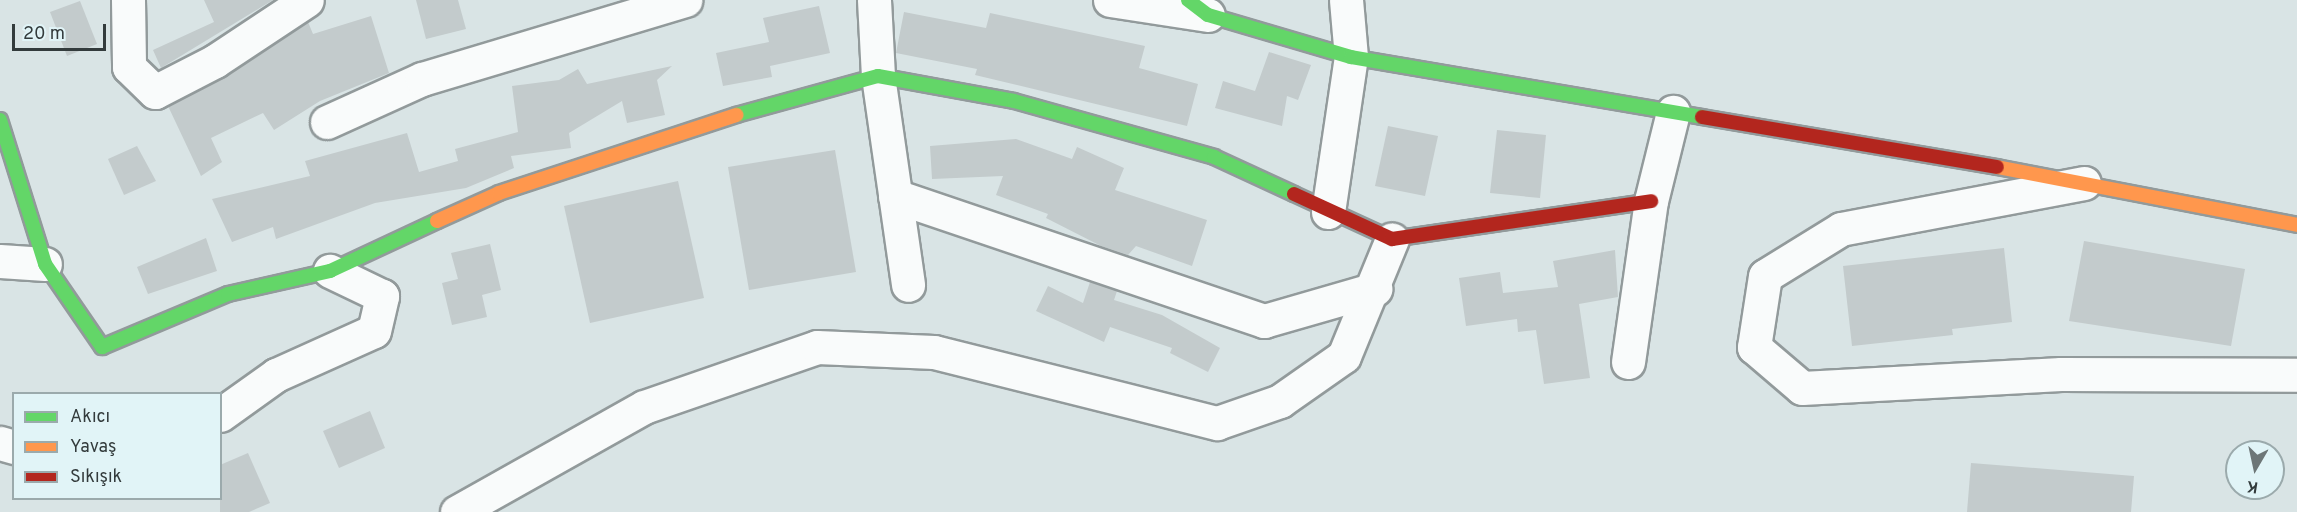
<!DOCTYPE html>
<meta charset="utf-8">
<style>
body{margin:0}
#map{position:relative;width:2297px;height:512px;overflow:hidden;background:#d9e4e5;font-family:Overpass,sans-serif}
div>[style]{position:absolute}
.building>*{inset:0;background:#c3cbcc}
.roads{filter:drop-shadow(2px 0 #929a9b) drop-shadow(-2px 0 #929a9b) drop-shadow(0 2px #929a9b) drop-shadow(0 -2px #929a9b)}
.street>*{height:33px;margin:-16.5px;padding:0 16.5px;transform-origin:16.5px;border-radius:16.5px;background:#f9fbfb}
.fast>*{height:14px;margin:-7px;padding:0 7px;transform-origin:7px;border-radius:7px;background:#63d668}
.slow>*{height:14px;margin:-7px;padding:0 7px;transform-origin:7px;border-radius:7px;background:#ff974d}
.jam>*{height:14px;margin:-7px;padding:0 7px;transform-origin:7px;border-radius:7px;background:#b3261e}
span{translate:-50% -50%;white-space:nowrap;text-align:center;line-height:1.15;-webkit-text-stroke:6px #e1f4f7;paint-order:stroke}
.legend{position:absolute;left:12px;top:392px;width:210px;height:108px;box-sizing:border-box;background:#e1f4f7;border:2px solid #9baaac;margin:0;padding:8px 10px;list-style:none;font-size:18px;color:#333b3c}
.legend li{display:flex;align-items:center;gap:12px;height:30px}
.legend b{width:30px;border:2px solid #9baaac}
.north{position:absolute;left:2225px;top:440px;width:60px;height:60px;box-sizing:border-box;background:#e1f4f7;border:2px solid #9baaac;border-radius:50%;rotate:189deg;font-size:16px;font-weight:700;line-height:24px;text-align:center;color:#333b3c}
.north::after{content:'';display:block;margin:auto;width:21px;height:27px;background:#6d7677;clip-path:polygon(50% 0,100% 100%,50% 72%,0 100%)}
.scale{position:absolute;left:12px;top:24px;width:94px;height:27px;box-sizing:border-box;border:3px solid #333b3c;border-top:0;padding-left:8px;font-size:18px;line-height:21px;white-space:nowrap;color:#333b3c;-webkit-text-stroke:4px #e1f4f7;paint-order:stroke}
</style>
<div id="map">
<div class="building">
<div style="clip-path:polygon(204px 0,273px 0,161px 68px,153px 50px,214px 22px)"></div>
<div style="clip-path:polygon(416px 0,458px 0,466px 29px,426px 39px)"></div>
<div style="clip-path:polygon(80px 1px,97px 44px,67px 56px,50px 12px)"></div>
<div style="clip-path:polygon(819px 6px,830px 53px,770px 66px,772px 77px,723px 86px,716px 53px,769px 42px,763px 18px)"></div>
<div style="clip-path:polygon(904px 12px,986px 28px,990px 13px,1145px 46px,1139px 68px,1198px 84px,1187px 126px,975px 75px,977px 69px,896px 53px)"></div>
<div style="clip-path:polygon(371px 16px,389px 73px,320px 101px,274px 130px,263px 113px,211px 138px,222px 162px,201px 176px,168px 106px,308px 22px,313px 34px)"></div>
<div style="clip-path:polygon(1269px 52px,1311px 65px,1298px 100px,1287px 96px,1282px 126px,1215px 108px,1223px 81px,1255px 91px)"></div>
<div style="clip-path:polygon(672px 66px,657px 80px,665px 115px,627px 123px,622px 101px,569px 133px,571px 148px,511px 156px,514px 168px,466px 188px,375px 203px,276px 239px,273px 227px,232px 242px,212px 199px,310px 176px,305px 161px,407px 133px,419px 172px,458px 161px,455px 149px,518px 132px,512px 86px,559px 80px,578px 69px,587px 84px)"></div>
<div style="clip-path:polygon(1388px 126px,1438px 136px,1425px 196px,1375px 186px)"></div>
<div style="clip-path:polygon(1497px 130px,1546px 135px,1540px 198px,1490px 193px)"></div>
<div style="clip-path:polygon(1016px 139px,1072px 159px,1077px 147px,1124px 168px,1115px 190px,1207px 220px,1192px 266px,1136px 246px,1128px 255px,1101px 246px,1046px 218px,1048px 214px,996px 195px,1003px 176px,932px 179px,930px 146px)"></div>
<div style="clip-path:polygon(137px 146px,156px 181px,124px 195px,108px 159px)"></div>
<div style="clip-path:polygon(835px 150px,856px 272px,749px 290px,728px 167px)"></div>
<div style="clip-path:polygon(678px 181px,704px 298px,590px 323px,564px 206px)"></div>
<div style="clip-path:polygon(206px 238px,217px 271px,148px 294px,137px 267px)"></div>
<div style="clip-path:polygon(2084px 241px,2245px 269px,2231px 346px,2069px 321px)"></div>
<div style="clip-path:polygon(490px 244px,501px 290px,482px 295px,487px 317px,452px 325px,442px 283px,458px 279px,451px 253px)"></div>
<div style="clip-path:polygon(2004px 248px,2012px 322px,1952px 329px,1953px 335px,1852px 346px,1843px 266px)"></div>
<div style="clip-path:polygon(1615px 250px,1618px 297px,1579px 304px,1590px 378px,1544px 384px,1536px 330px,1518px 332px,1517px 319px,1466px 326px,1459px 278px,1500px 272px,1503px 293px,1558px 287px,1553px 261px)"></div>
<div style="clip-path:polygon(1090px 282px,1117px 291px,1114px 300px,1162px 315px,1220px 348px,1208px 372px,1170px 353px,1172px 348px,1110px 327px,1104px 342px,1036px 311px,1048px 286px,1083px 303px)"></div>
<div style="clip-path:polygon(370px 411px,385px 448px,339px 468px,323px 431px)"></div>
<div style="clip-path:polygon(248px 453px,270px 503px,249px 512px,220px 512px,220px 465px)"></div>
<div style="clip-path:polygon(1971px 463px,2134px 476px,2131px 512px,1967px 512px)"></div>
</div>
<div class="roads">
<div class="street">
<div style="left:128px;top:0;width:67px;rotate:89.1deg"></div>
<div style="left:129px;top:67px;width:36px;rotate:44deg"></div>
<div style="left:155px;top:92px;width:68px;rotate:-27.3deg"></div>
<div style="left:215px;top:61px;width:110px;rotate:-33.5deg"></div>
<div style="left:874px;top:0;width:76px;rotate:87deg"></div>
<div style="left:878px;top:76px;width:211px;rotate:81.8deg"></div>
<div style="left:1110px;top:0;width:99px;rotate:8.7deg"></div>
<div style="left:327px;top:122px;width:104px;rotate:-24.4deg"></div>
<div style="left:422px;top:79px;width:275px;rotate:-16.7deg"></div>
<div style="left:2084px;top:183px;width:247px;rotate:169.3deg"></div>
<div style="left:1841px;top:229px;width:89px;rotate:148.3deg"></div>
<div style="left:1765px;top:276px;width:72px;rotate:98.8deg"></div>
<div style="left:1754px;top:347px;width:63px;rotate:40.5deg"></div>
<div style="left:1802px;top:388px;width:259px;rotate:-3.1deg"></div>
<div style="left:2061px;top:374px;width:236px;rotate:0.2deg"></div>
<div style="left:895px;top:196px;width:390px;rotate:18.7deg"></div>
<div style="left:1264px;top:321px;width:116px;rotate:-16.1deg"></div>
<div style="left:1328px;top:212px;width:157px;rotate:-81.6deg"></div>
<div style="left:1351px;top:57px;width:57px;rotate:-95deg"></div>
<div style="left:0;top:261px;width:45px;rotate:3.8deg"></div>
<div style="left:1628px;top:362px;width:163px;rotate:-81.9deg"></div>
<div style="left:1651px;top:201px;width:92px;rotate:-76.1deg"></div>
<div style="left:220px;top:415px;width:69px;rotate:-35.5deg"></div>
<div style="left:276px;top:375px;width:107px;rotate:-24.2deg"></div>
<div style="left:374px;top:331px;width:36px;rotate:-77deg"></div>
<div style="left:382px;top:296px;width:58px;rotate:-154.3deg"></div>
<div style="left:0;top:443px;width:15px;rotate:16deg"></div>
<div style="left:457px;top:512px;width:214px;rotate:-29.3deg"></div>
<div style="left:644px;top:407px;width:183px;rotate:-19.1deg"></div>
<div style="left:817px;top:347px;width:117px;rotate:2.4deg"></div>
<div style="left:934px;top:352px;width:292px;rotate:14.1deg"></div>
<div style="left:1217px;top:423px;width:67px;rotate:-19.2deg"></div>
<div style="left:1280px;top:401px;width:78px;rotate:-35.1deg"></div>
<div style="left:1344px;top:356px;width:126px;rotate:-67.7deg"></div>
</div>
<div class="fast">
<div style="left:1188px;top:0;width:25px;rotate:37deg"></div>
<div style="left:1208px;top:15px;width:149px;rotate:16.4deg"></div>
<div style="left:1351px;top:57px;width:356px;rotate:9.7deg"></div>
<div style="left:736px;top:115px;width:147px;rotate:-15.4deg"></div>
<div style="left:878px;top:76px;width:138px;rotate:10.4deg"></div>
<div style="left:1014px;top:101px;width:208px;rotate:15.6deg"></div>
<div style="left:1214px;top:157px;width:88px;rotate:24.8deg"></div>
<div style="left:0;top:120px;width:151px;rotate:72.6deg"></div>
<div style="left:45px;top:264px;width:101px;rotate:55.5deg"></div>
<div style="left:102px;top:347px;width:137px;rotate:-22.8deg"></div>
<div style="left:228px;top:294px;width:105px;rotate:-12.7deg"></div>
<div style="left:330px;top:271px;width:118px;rotate:-25deg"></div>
</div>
<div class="slow">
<div style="left:1997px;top:167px;width:306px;rotate:10.9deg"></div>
<div style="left:437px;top:221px;width:68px;rotate:-24.3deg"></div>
<div style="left:499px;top:193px;width:250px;rotate:-18.2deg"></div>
</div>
<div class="jam">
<div style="left:1702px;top:117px;width:299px;rotate:9.6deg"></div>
<div style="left:1294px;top:194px;width:108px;rotate:24.7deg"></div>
<div style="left:1392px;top:239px;width:262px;rotate:-8.3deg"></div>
</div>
</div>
<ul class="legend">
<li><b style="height:8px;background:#63d668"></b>Akıcı</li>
<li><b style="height:8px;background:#ff974d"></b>Yavaş</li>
<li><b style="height:8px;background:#b3261e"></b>Sıkışık</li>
</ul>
<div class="north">K</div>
<div class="scale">20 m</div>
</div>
